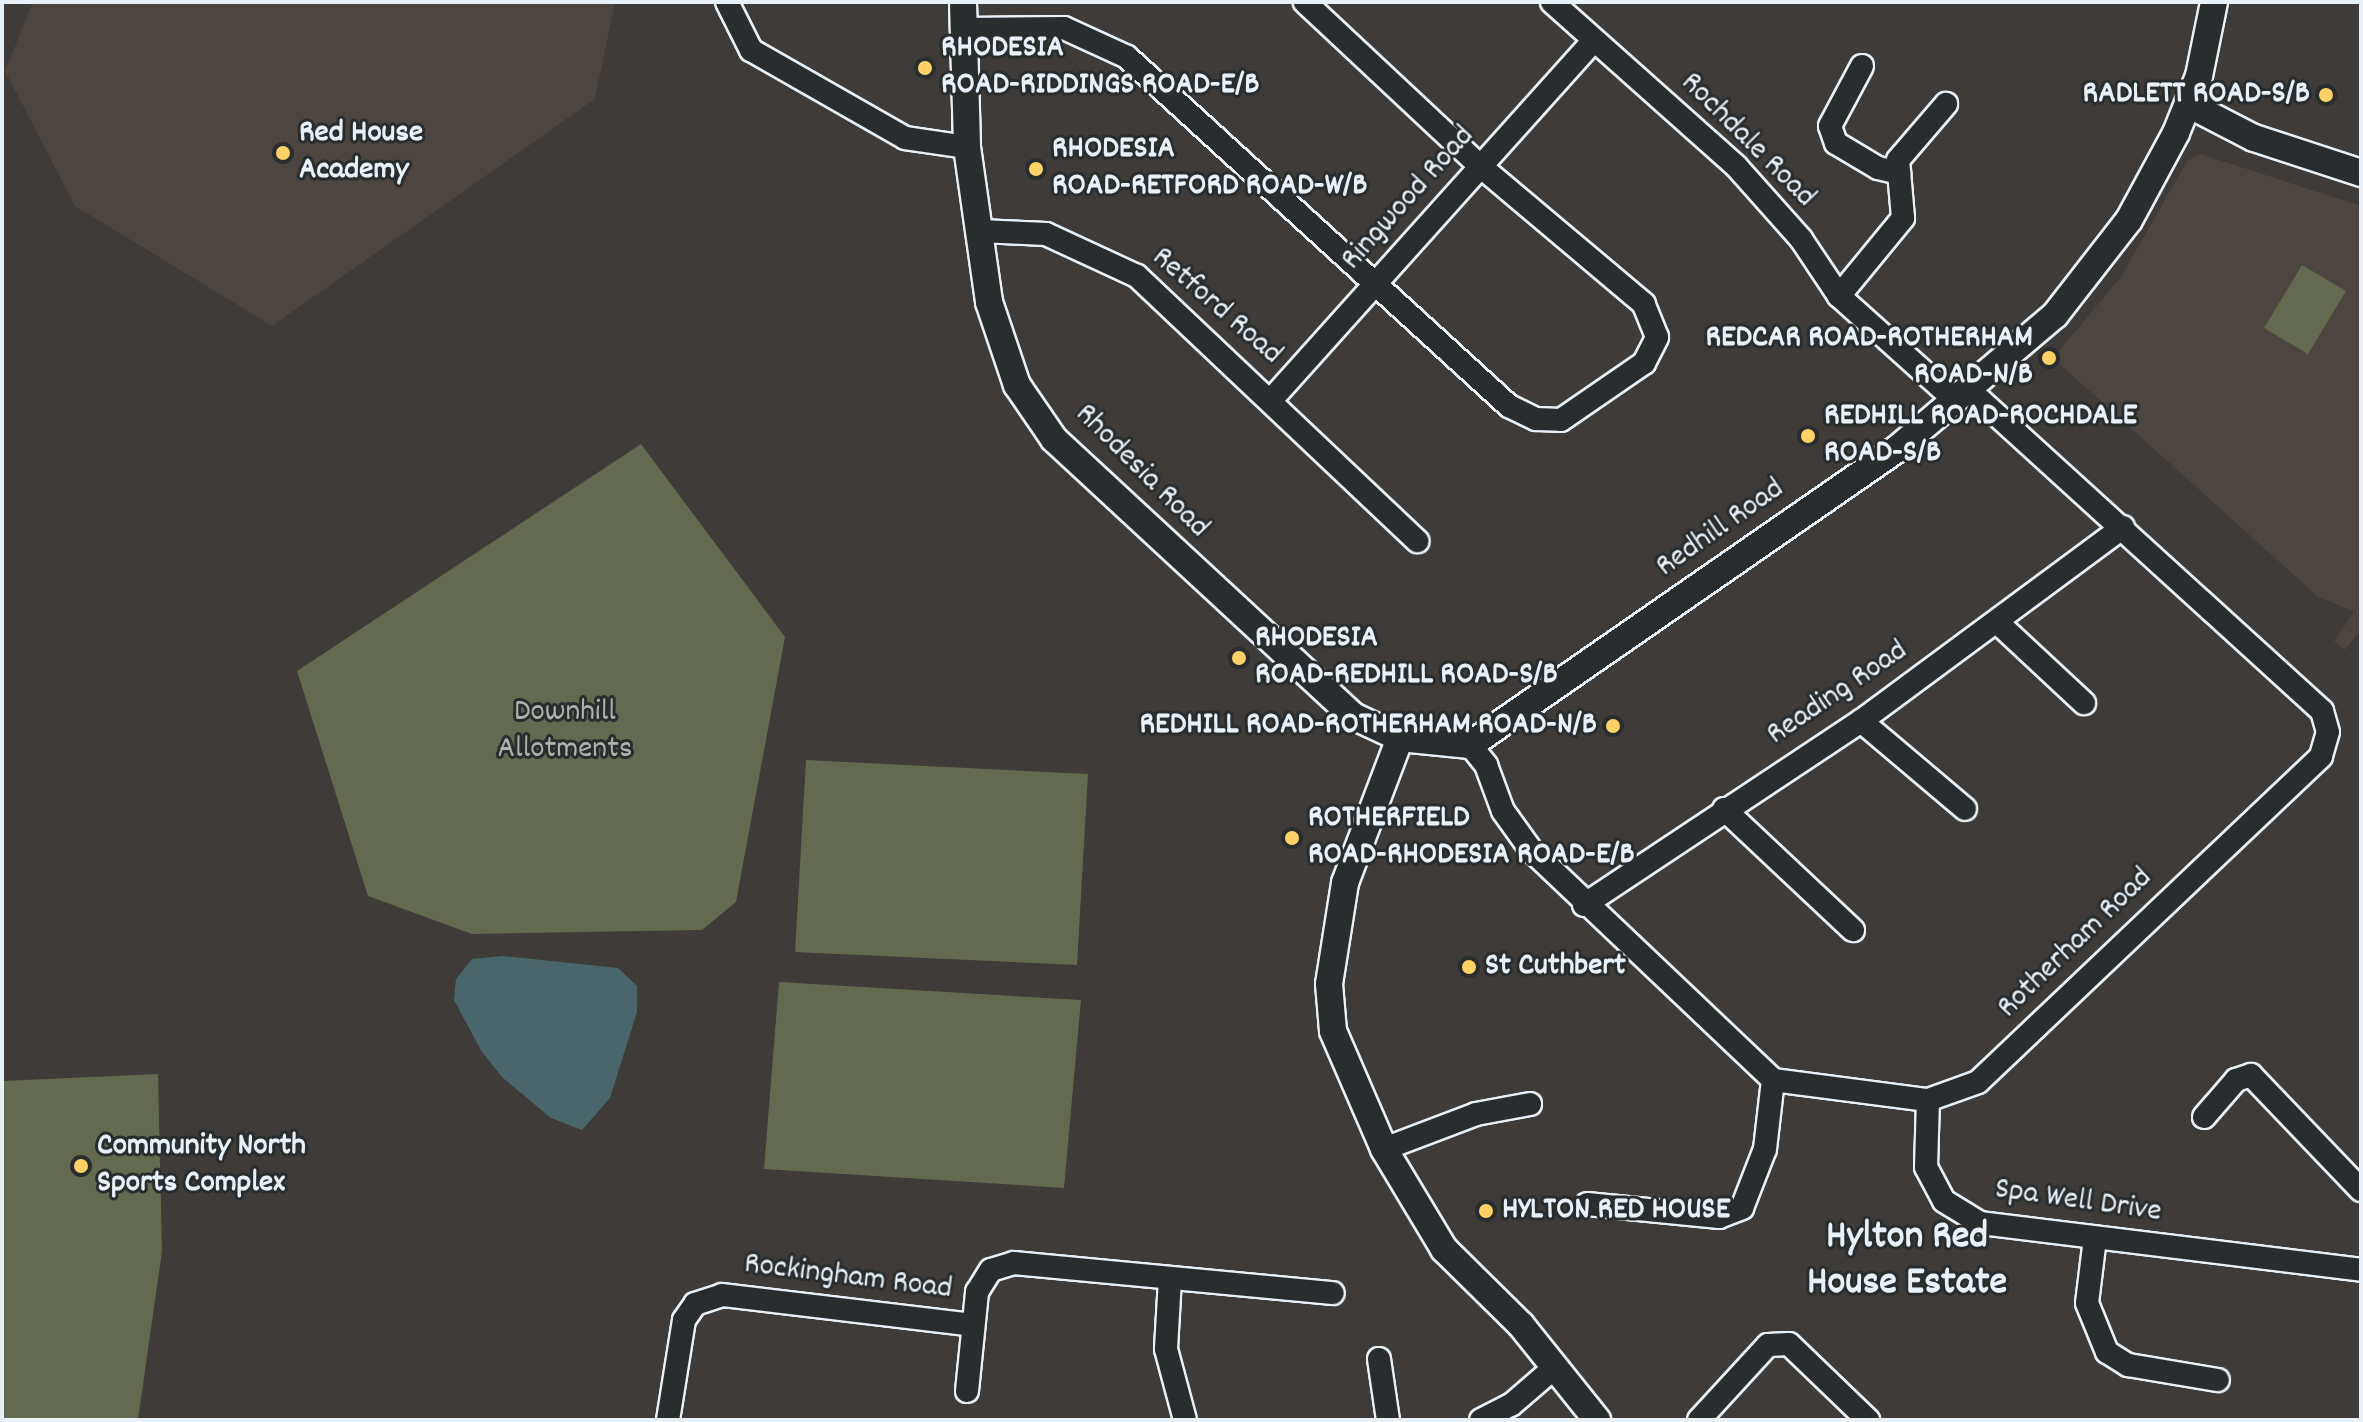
<!DOCTYPE html>
<style>
body{margin:0}
#map{position:relative;width:2363px;height:1422px;overflow:hidden;background:#3e3b38;font-family:Dekko,sans-serif}
div>[style]{position:absolute}
.built>*{inset:0;background:#4c4540}
.green>*{inset:0;background:#636a4f}
.water>*{inset:0;background:#49676a}
.roads{filter:drop-shadow(2px 0 #e8f1f8) drop-shadow(-2px 0 #e8f1f8) drop-shadow(0 2px #e8f1f8) drop-shadow(0 -2px #e8f1f8)}
.minor>*{height:22px;margin:-11px;padding:0 11px;transform-origin:11px;border-radius:11px;background:#2a2d2e}
.tertiary>*{height:26px;margin:-13px;padding:0 13px;transform-origin:13px;border-radius:13px;background:#2a2d2e}
.dots>*{width:22px;height:22px;translate:-50% -50%;box-sizing:border-box;border:4px solid #2a2d2e;border-radius:50%}
span{translate:-50% -50%;white-space:nowrap;text-align:center;line-height:1.15;-webkit-text-stroke:6px #2a2d2e;paint-order:stroke}
.poi-label{font-size:32px;color:#e8f1f8;font-weight:700}
.left{translate:0 -50%;text-align:left}
.right{translate:-100% -50%;text-align:right}
.street-label{font-size:32px;color:#e8f1f8}
.park-label{font-size:32px;color:#acb4ac}
.district-label{font-size:40px;color:#e8f1f8;font-weight:700}
.frame{position:absolute;inset:0;border:4px solid #e8f1f8;pointer-events:none}
</style>
<div id="map">
<div class="built">
<div style="clip-path:polygon(33px 2px,615px 2px,595px 99px,272px 326px,75px 206px,5px 71px)"></div>
<div style="clip-path:polygon(2201px 154px,2361px 206px,2361px 637px,2357px 634px,2345px 650px,2334px 641px,2354px 612px,2317px 596px,2053px 358px,2120px 278px,2188px 160px)"></div>
</div>
<div class="green">
<div style="clip-path:polygon(2302px 265px,2346px 291px,2308px 354px,2264px 328px)"></div>
<div style="clip-path:polygon(641px 444px,785px 637px,736px 902px,702px 930px,472px 934px,368px 896px,297px 671px)"></div>
<div style="clip-path:polygon(806px 760px,1088px 774px,1077px 965px,795px 952px)"></div>
<div style="clip-path:polygon(779px 982px,1081px 1000px,1064px 1188px,764px 1169px)"></div>
<div style="clip-path:polygon(158px 1074px,162px 1251px,138px 1420px,2px 1420px,2px 1081px)"></div>
</div>
<div class="water">
<div style="clip-path:polygon(502px 956px,618px 968px,637px 986px,637px 1012px,610px 1098px,582px 1130px,551px 1118px,503px 1078px,482px 1052px,454px 1000px,456px 979px,472px 959px)"></div>
</div>
<div class="roads">
<div class="minor">
<div style="left:727px;top:2px;width:54px;rotate:63.4deg"></div>
<div style="left:751px;top:50px;width:177px;rotate:29.7deg"></div>
<div style="left:905px;top:138px;width:63px;rotate:8.3deg"></div>
<div style="left:1552px;top:2px;width:246px;rotate:41.7deg"></div>
<div style="left:1736px;top:166px;width:98px;rotate:48.3deg"></div>
<div style="left:1801px;top:239px;width:69px;rotate:56.3deg"></div>
<div style="left:1839px;top:296px;width:156px;rotate:41.9deg"></div>
<div style="left:962px;top:29px;width:102px;rotate:-0.6deg"></div>
<div style="left:1064px;top:28px;width:69px;rotate:24.7deg"></div>
<div style="left:1127px;top:57px;width:517px;rotate:42.42deg"></div>
<div style="left:1509px;top:406px;width:30px;rotate:26deg"></div>
<div style="left:1536px;top:419px;width:25px;rotate:2deg"></div>
<div style="left:1561px;top:420px;width:101px;rotate:-34.5deg"></div>
<div style="left:1644px;top:363px;width:29px;rotate:-63deg"></div>
<div style="left:1657px;top:337px;width:35px;rotate:-112deg"></div>
<div style="left:1644px;top:304px;width:214px;rotate:-139.9deg"></div>
<div style="left:1480px;top:166px;width:240px;rotate:-136.9deg"></div>
<div style="left:1862px;top:66px;width:68px;rotate:118.1deg"></div>
<div style="left:1830px;top:126px;width:18px;rotate:71deg"></div>
<div style="left:1836px;top:143px;width:49px;rotate:30.8deg"></div>
<div style="left:1878px;top:168px;width:22px;rotate:13deg"></div>
<div style="left:980px;top:231px;width:66px;rotate:2.6deg"></div>
<div style="left:1046px;top:234px;width:100px;rotate:24.8deg"></div>
<div style="left:1137px;top:276px;width:386px;rotate:43.4deg"></div>
<div style="left:1839px;top:296px;width:101px;rotate:-50.6deg"></div>
<div style="left:1903px;top:218px;width:58px;rotate:-94.9deg"></div>
<div style="left:1898px;top:160px;width:74px;rotate:-49.4deg"></div>
<div style="left:1272px;top:399px;width:481px;rotate:-48.1deg"></div>
<div style="left:1997px;top:622px;width:119px;rotate:43deg"></div>
<div style="left:1861px;top:721px;width:136px;rotate:40.2deg"></div>
<div style="left:1470px;top:745px;width:26px;rotate:51deg"></div>
<div style="left:1486px;top:765px;width:49px;rotate:69.7deg"></div>
<div style="left:1503px;top:811px;width:48px;rotate:54.3deg"></div>
<div style="left:1531px;top:850px;width:334px;rotate:43.5deg"></div>
<div style="left:1773px;top:1080px;width:156px;rotate:7.4deg"></div>
<div style="left:1928px;top:1100px;width:53px;rotate:-19.8deg"></div>
<div style="left:1978px;top:1082px;width:473px;rotate:-43.5deg"></div>
<div style="left:2321px;top:756px;width:25px;rotate:-74deg"></div>
<div style="left:2328px;top:732px;width:22px;rotate:-106deg"></div>
<div style="left:2322px;top:711px;width:479px;rotate:-137.7deg"></div>
<div style="left:1724px;top:809px;width:177px;rotate:43.2deg"></div>
<div style="left:1584px;top:905px;width:333px;rotate:-33.6deg"></div>
<div style="left:1861px;top:721px;width:326px;rotate:-36.5deg"></div>
<div style="left:1928px;top:1100px;width:67px;rotate:91.7deg"></div>
<div style="left:1926px;top:1167px;width:38px;rotate:62deg"></div>
<div style="left:1944px;top:1201px;width:42px;rotate:31.4deg"></div>
<div style="left:1980px;top:1223px;width:384px;rotate:7deg"></div>
<div style="left:2204px;top:1117px;width:49px;rotate:-49.1deg"></div>
<div style="left:2236px;top:1080px;width:16px;rotate:-18deg"></div>
<div style="left:2251px;top:1075px;width:159px;rotate:46.3deg"></div>
<div style="left:1384px;top:1149px;width:98px;rotate:-20.8deg"></div>
<div style="left:1476px;top:1114px;width:55px;rotate:-10.5deg"></div>
<div style="left:1587px;top:1204px;width:133px;rotate:5.6deg"></div>
<div style="left:1719px;top:1217px;width:25px;rotate:-21deg"></div>
<div style="left:1742px;top:1208px;width:63px;rotate:-68.7deg"></div>
<div style="left:1765px;top:1149px;width:69px;rotate:-83.4deg"></div>
<div style="left:2095px;top:1238px;width:65px;rotate:97deg"></div>
<div style="left:2087px;top:1303px;width:53px;rotate:67.8deg"></div>
<div style="left:2107px;top:1352px;width:25px;rotate:32deg"></div>
<div style="left:2128px;top:1365px;width:91px;rotate:9.5deg"></div>
<div style="left:1170px;top:1279px;width:70px;rotate:93.3deg"></div>
<div style="left:1166px;top:1349px;width:73px;rotate:75deg"></div>
<div style="left:1379px;top:1359px;width:62px;rotate:81.6deg"></div>
<div style="left:967px;top:1391px;width:100px;rotate:-84.2deg"></div>
<div style="left:977px;top:1292px;width:26px;rotate:-58deg"></div>
<div style="left:991px;top:1270px;width:24px;rotate:-17deg"></div>
<div style="left:1014px;top:1263px;width:320px;rotate:5.4deg"></div>
<div style="left:668px;top:1420px;width:101px;rotate:-80.9deg"></div>
<div style="left:684px;top:1320px;width:19px;rotate:-55deg"></div>
<div style="left:695px;top:1304px;width:28px;rotate:-18deg"></div>
<div style="left:722px;top:1295px;width:252px;rotate:6.8deg"></div>
<div style="left:1481px;top:1420px;width:34px;rotate:-27deg"></div>
<div style="left:1511px;top:1405px;width:58px;rotate:-40.8deg"></div>
<div style="left:1699px;top:1420px;width:102px;rotate:-47.4deg"></div>
<div style="left:1768px;top:1345px;width:21px;rotate:-3deg"></div>
<div style="left:1789px;top:1344px;width:110px;rotate:43.9deg"></div>
</div>
<div class="tertiary">
<div style="left:963px;top:2px;width:145px;rotate:88.4deg"></div>
<div style="left:967px;top:147px;width:157px;rotate:81.9deg"></div>
<div style="left:989px;top:302px;width:88px;rotate:71.4deg"></div>
<div style="left:1017px;top:385px;width:65px;rotate:55.6deg"></div>
<div style="left:1054px;top:439px;width:408px;rotate:42.8deg"></div>
<div style="left:1353px;top:716px;width:52px;rotate:25.1deg"></div>
<div style="left:1400px;top:738px;width:70px;rotate:5.7deg"></div>
<div style="left:1470px;top:745px;width:520px;rotate:-34.73deg"></div>
<div style="left:1897px;top:449px;width:207px;rotate:-40.3deg"></div>
<div style="left:2055px;top:315px;width:120px;rotate:-52.1deg"></div>
<div style="left:2129px;top:220px;width:99px;rotate:-61.6deg"></div>
<div style="left:2176px;top:133px;width:61px;rotate:-68deg"></div>
<div style="left:2199px;top:76px;width:76px;rotate:-78.5deg"></div>
<div style="left:2188px;top:104px;width:74px;rotate:27.3deg"></div>
<div style="left:2254px;top:138px;width:113px;rotate:18.1deg"></div>
<div style="left:1400px;top:738px;width:155px;rotate:110.8deg"></div>
<div style="left:1345px;top:883px;width:102px;rotate:99deg"></div>
<div style="left:1329px;top:984px;width:47px;rotate:85.1deg"></div>
<div style="left:1333px;top:1031px;width:129px;rotate:66.6deg"></div>
<div style="left:1384px;top:1149px;width:117px;rotate:59deg"></div>
<div style="left:1444px;top:1249px;width:108px;rotate:44.6deg"></div>
<div style="left:1521px;top:1325px;width:122px;rotate:51.3deg"></div>
</div>
</div>
<div class="dots">
<div style="left:925px;top:68px;background:#ffd166"></div>
<div style="left:2326px;top:95px;background:#ffd166"></div>
<div style="left:283px;top:153px;background:#ffd166"></div>
<div style="left:1036px;top:169px;background:#ffd166"></div>
<div style="left:2049px;top:358px;background:#ffd166"></div>
<div style="left:1808px;top:436px;background:#ffd166"></div>
<div style="left:1239px;top:658px;background:#ffd166"></div>
<div style="left:1613px;top:726px;background:#ffd166"></div>
<div style="left:1292px;top:838px;background:#ffd166"></div>
<div style="left:1469px;top:967px;background:#ffd166"></div>
<div style="left:81px;top:1166px;background:#ffd166"></div>
<div style="left:1486px;top:1211px;background:#ffd166"></div>
</div>
<div class="poi-label">
<span class="left" style="left:941px;top:68px">RHODESIA<br>ROAD-RIDDINGS ROAD-E/B</span>
<span class="right" style="left:2310px;top:95px">RADLETT ROAD-S/B</span>
<span class="left" style="left:299px;top:153px">Red House<br>Academy</span>
<span class="left" style="left:1052px;top:169px">RHODESIA<br>ROAD-RETFORD ROAD-W/B</span>
<span class="right" style="left:2033px;top:358px">REDCAR ROAD-ROTHERHAM<br>ROAD-N/B</span>
<span class="left" style="left:1824px;top:436px">REDHILL ROAD-ROCHDALE<br>ROAD-S/B</span>
<span class="left" style="left:1255px;top:658px">RHODESIA<br>ROAD-REDHILL ROAD-S/B</span>
<span class="right" style="left:1597px;top:726px">REDHILL ROAD-ROTHERHAM ROAD-N/B</span>
<span class="left" style="left:1308px;top:838px">ROTHERFIELD<br>ROAD-RHODESIA ROAD-E/B</span>
<span class="left" style="left:1485px;top:967px">St Cuthbert</span>
<span class="left" style="left:97px;top:1166px">Community North<br>Sports Complex</span>
<span class="left" style="left:1502px;top:1211px">HYLTON RED HOUSE</span>
</div>
<div class="street-label">
<span style="left:1747px;top:141px;rotate:45deg">Rochdale Road</span>
<span style="left:1409px;top:199px;rotate:-48deg">Ringwood Road</span>
<span style="left:1216px;top:307px;rotate:41deg">Retford Road</span>
<span style="left:1141px;top:472px;rotate:45deg">Rhodesia Road</span>
<span style="left:1721px;top:529px;rotate:-35deg">Redhill Road</span>
<span style="left:1838px;top:694px;rotate:-34deg">Reading Road</span>
<span style="left:2076px;top:944px;rotate:-44deg">Rotherham Road</span>
<span style="left:2078px;top:1202px;rotate:8deg">Spa Well Drive</span>
<span style="left:848px;top:1278px;rotate:7deg">Rockingham Road</span>
</div>
<div class="park-label">
<span style="left:565px;top:732px">Downhill<br>Allotments</span>
</div>
<div class="district-label">
<span style="left:1907px;top:1262px">Hylton Red<br>House Estate</span>
</div>
<div class="frame"></div>
</div>
